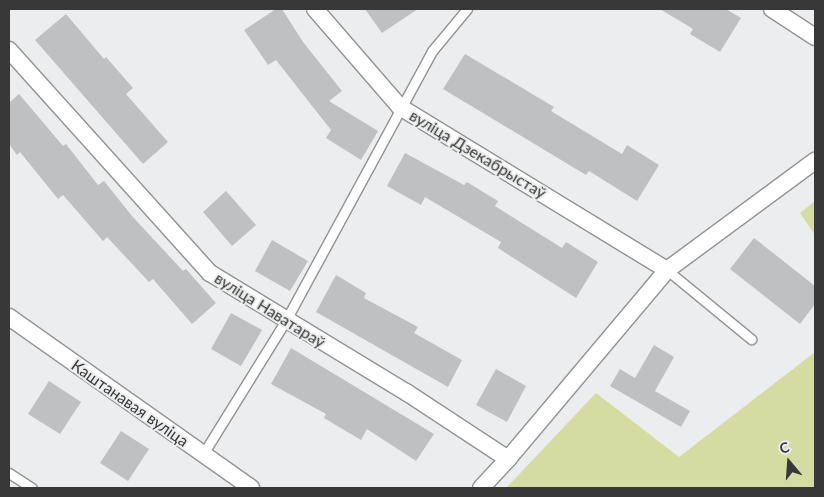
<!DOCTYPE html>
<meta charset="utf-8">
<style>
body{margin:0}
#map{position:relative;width:824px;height:497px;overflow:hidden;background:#ecedee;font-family:Lato,sans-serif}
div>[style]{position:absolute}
.green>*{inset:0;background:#d5dca2}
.building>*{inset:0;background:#bfc0c1}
.roads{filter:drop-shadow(1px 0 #929394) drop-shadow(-1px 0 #929394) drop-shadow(0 1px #929394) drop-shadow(0 -1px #929394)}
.lane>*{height:9px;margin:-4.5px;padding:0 4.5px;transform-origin:4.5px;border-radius:4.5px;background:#fff}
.street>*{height:16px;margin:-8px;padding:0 8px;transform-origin:8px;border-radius:8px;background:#fff}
span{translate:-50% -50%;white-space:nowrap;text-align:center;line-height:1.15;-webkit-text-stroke:4px #ecedee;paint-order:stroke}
.street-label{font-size:16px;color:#383838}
.frame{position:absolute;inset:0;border:10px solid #383838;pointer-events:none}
.north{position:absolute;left:764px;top:437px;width:50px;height:50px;-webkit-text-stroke:4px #ecedee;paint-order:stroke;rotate:342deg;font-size:14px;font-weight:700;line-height:20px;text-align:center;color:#383838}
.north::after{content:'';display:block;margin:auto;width:18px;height:22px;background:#383838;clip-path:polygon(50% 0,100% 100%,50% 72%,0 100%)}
</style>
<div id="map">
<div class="green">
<div style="clip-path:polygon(815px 201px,815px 235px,800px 213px)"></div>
<div style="clip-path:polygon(815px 352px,815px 488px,506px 488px,596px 393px,679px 457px)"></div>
</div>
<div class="building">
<div style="clip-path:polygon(276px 9px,282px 9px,303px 42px,342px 91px,329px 101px,378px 131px,361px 160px,326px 138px,331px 130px,276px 60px,268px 65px,244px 30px)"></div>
<div style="clip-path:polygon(365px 9px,418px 9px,382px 33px)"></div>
<div style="clip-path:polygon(660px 9px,726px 9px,741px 18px,720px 52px,690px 34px,693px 29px)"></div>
<div style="clip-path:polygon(66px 14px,104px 59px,106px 57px,133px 88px,126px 94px,168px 142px,143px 164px,35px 40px)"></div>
<div style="clip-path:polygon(465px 54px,554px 107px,551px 111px,622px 154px,627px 145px,659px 165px,637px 201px,589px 171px,586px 175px,443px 89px)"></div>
<div style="clip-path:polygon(19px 94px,63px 146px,66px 144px,98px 185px,104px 181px,132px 216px,183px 271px,186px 269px,216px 303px,192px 324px,153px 279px,149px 282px,107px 237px,103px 241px,63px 195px,58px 199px,20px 152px,17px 155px,9px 144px,9px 103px)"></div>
<div style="clip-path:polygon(405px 153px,464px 185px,467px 182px,498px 201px,495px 206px,562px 248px,566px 242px,598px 262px,576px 298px,498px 248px,501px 242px,425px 197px,421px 205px,387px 186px)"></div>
<div style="clip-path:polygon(226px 191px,256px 225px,232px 246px,203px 212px)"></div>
<div style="clip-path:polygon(754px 238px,815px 286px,815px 304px,800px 324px,730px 269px)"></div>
<div style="clip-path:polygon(272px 240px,308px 261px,290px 291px,255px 271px)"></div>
<div style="clip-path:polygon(336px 275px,366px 293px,364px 298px,418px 327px,414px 333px,462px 360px,448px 387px,316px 312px)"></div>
<div style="clip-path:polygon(231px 313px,262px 330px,241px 366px,211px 349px)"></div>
<div style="clip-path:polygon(654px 345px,674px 357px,655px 391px,690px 411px,681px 427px,610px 386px,620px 369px,635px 378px)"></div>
<div style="clip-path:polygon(291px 348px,434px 434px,416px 461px,367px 429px,361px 440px,324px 418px,326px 414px,271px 384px)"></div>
<div style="clip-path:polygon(496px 369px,526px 386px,507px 422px,476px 405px)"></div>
<div style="clip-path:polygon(49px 381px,81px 402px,60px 434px,28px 414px)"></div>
<div style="clip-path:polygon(121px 431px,149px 449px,128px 481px,100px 463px)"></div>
</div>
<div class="roads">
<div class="lane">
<div style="left:667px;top:270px;width:109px;rotate:39.4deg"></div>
<div style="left:203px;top:454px;width:158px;rotate:-58.2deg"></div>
<div style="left:286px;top:320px;width:306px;rotate:-61.5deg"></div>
<div style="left:432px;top:51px;width:55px;rotate:-50.2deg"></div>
<div style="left:9px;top:473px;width:27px;rotate:33deg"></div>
</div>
<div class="street">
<div style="left:315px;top:9px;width:130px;rotate:49.1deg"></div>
<div style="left:400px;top:107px;width:313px;rotate:31.4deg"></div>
<div style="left:772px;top:9px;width:51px;rotate:33.1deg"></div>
<div style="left:9px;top:50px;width:300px;rotate:48deg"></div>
<div style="left:210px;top:273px;width:229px;rotate:31.3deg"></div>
<div style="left:406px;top:392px;width:122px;rotate:33.3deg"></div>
<div style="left:9px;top:317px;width:296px;rotate:35.2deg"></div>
<div style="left:481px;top:488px;width:40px;rotate:-47deg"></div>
<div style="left:508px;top:459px;width:247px;rotate:-49.9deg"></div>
<div style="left:667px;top:270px;width:184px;rotate:-36.4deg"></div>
</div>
</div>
<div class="street-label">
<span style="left:478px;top:154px;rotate:31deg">вуліца Дзекабрыстаў</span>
<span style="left:270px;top:310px;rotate:32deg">вуліца Наватараў</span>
<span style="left:130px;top:403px;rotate:35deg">Каштанавая вуліца</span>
</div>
<div class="frame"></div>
<div class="north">С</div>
</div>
